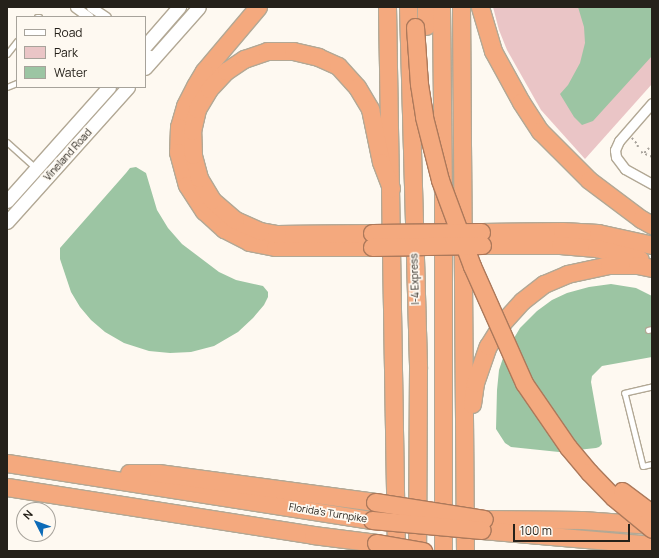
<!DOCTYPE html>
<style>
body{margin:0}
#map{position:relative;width:659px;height:558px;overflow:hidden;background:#fef9f1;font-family:Manrope,sans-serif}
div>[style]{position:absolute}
.green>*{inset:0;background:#eac5c6}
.water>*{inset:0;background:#9cc5a3}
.path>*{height:1.5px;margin-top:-0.75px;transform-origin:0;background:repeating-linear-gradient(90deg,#a9a49d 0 2px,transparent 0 5px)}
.roads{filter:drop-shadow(1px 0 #b2a895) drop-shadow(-1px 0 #b2a895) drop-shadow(0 1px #b2a895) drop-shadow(0 -1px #b2a895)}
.lane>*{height:4.5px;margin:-2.25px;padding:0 2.25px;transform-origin:2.25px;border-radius:2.25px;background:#fff}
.street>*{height:9px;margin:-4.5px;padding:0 4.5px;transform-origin:4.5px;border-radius:4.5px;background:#fff}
.secondary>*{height:13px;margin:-6.5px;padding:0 6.5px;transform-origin:6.5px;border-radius:6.5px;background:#fff}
.highway>*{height:17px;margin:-8.5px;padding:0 8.5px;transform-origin:8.5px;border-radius:8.5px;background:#f4a97e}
.bridges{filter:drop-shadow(1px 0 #ac795b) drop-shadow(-1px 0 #ac795b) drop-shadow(0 1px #ac795b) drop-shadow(0 -1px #ac795b)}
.highway-bridge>*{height:17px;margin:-8.5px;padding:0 8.5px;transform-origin:8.5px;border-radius:8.5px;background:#f4a97e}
span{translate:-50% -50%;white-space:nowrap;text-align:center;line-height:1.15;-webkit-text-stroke:3.5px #fef9f1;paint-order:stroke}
.street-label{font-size:10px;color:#25211a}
.frame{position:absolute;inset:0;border:8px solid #25211a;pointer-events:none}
.legend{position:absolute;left:16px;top:16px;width:130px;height:72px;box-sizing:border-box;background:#fef9f1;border:1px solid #a7a39b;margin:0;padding:5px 7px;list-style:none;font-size:12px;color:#25211a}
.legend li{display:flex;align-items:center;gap:8px;height:20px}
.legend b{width:20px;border:1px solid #a7a39b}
.north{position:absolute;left:16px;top:502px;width:40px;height:40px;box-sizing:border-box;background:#fef9f1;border:1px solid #a7a39b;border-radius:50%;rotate:312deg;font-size:11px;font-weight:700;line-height:16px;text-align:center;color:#25211a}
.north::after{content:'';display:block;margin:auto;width:14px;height:18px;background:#0c6bb8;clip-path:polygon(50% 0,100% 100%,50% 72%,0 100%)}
.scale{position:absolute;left:513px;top:524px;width:117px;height:18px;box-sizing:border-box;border:2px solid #25211a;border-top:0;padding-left:5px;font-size:12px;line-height:14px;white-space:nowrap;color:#25211a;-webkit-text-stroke:3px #fef9f1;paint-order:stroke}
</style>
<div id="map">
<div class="green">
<div style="clip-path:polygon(493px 7px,652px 7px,652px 84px,585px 159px,541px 110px,507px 50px,499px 30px)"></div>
</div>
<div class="water">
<div style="clip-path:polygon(578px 7px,652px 7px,652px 56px,593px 121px,582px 125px,574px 117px,560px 94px,568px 85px,580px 63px,585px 43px,584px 27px)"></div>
<div style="clip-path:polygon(136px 167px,146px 173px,157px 210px,168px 228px,182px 244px,219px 272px,236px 280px,263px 286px,268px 292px,268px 297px,264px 305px,253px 318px,238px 332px,214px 346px,191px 352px,170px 353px,149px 351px,124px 343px,105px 332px,91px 320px,80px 307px,71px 292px,60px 259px,60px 248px,126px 173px,130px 168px)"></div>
<div style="clip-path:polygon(611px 284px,636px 288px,652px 296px,652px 357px,602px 366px,592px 376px,591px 382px,602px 444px,599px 447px,596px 448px,559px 452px,511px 447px,505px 443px,496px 429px,497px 390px,499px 370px,504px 355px,520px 328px,537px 311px,552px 300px,567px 293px,589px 287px)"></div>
</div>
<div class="path">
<div style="left:632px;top:138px;width:9px;rotate:49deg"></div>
<div style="left:638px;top:145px;width:5px;rotate:90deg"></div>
<div style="left:641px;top:152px;width:12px;rotate:24deg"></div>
<div style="left:644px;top:153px;width:7px;rotate:-45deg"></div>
</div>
<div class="roads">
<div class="lane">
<div style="left:37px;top:17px;width:3px"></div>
<div style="left:7px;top:54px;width:16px;rotate:-52deg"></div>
<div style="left:7px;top:87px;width:11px;rotate:-22deg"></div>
<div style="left:7px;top:142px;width:38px;rotate:42deg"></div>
<div style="left:648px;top:330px;width:4px;rotate:-14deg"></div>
<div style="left:652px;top:387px;width:28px;rotate:167deg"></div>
<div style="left:625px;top:393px;width:75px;rotate:76.1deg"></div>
<div style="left:643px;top:466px;width:9px;rotate:-13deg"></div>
</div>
<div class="street">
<div style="left:75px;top:7px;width:17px;rotate:36deg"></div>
<div style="left:91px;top:7px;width:18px;rotate:34deg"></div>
<div style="left:145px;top:54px;width:10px;rotate:11deg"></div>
<div style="left:652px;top:103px;width:50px;rotate:131deg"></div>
<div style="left:619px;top:141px;width:10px;rotate:114deg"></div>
<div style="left:615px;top:150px;width:7px;rotate:82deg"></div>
<div style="left:616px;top:157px;width:15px;rotate:53deg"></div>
<div style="left:625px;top:169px;width:31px;rotate:29deg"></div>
</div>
<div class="secondary">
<div style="left:145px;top:46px;width:52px;rotate:-48.9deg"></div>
<div style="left:145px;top:68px;width:81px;rotate:-48.5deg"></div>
<div style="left:7px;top:201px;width:153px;rotate:-48.2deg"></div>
<div style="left:7px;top:222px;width:181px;rotate:-48.1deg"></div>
</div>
<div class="highway">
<div style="left:258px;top:7px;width:84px;rotate:130.2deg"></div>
<div style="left:204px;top:71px;width:17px;rotate:121deg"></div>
<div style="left:195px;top:86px;width:22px;rotate:117deg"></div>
<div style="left:185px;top:106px;width:22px;rotate:106deg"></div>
<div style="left:179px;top:127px;width:25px;rotate:92deg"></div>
<div style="left:178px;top:152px;width:34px;rotate:75deg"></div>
<div style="left:187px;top:185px;width:31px;rotate:57deg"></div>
<div style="left:204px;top:211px;width:27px;rotate:42deg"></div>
<div style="left:224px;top:229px;width:28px;rotate:27deg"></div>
<div style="left:249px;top:242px;width:26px;rotate:11deg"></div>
<div style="left:275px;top:247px;width:97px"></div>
<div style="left:387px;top:7px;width:544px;rotate:89.05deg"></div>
<div style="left:408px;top:7px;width:362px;rotate:88.4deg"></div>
<div style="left:418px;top:369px;width:182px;rotate:90.3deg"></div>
<div style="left:426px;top:7px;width:19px;rotate:90deg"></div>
<div style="left:441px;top:7px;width:184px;rotate:89.4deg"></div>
<div style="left:443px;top:191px;width:360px;rotate:90deg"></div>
<div style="left:461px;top:7px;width:544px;rotate:89.58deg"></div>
<div style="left:480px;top:7px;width:46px;rotate:73.5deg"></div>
<div style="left:493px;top:51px;width:58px;rotate:61.2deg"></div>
<div style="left:521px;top:102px;width:35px;rotate:57deg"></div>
<div style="left:540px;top:131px;width:69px;rotate:45deg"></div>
<div style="left:589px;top:180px;width:65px;rotate:36.9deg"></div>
<div style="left:641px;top:219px;width:13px;rotate:29deg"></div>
<div style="left:481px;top:232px;width:81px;rotate:-0.7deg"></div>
<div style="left:562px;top:231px;width:36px;rotate:3deg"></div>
<div style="left:598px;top:233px;width:55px;rotate:12.5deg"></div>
<div style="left:372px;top:233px;width:95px;rotate:179.4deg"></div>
<div style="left:277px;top:234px;width:17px;rotate:-170deg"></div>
<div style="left:260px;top:231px;width:27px;rotate:-156deg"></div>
<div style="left:235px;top:220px;width:30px;rotate:-139deg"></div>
<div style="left:212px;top:200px;width:26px;rotate:-121deg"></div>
<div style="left:199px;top:178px;width:24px;rotate:-105deg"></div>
<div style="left:193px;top:155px;width:24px;rotate:-92deg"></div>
<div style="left:192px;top:131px;width:23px;rotate:-77deg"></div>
<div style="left:197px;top:109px;width:23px;rotate:-59deg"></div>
<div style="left:209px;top:89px;width:25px;rotate:-47deg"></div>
<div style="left:226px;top:71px;width:22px;rotate:-34deg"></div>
<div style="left:244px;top:59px;width:24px;rotate:-19deg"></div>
<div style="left:267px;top:51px;width:26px"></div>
<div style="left:293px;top:51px;width:26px;rotate:13deg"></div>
<div style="left:318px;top:57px;width:22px;rotate:24deg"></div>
<div style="left:338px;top:66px;width:28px;rotate:48deg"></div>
<div style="left:357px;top:87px;width:26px;rotate:59deg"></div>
<div style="left:370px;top:109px;width:54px;rotate:78.3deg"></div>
<div style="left:381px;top:162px;width:28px;rotate:69deg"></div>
<div style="left:482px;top:245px;width:78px"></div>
<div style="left:560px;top:245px;width:36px;rotate:5deg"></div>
<div style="left:596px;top:248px;width:45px;rotate:14deg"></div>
<div style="left:472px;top:404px;width:21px;rotate:-82deg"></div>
<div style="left:475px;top:383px;width:39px;rotate:-71deg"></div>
<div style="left:488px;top:346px;width:28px;rotate:-58deg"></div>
<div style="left:503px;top:322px;width:28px;rotate:-48deg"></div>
<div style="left:522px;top:301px;width:28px;rotate:-38deg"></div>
<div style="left:544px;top:284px;width:25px;rotate:-23deg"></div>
<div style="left:567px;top:274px;width:43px;rotate:-12.1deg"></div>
<div style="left:609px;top:265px;width:28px"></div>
<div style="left:637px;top:265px;width:15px;rotate:11deg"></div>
<div style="left:7px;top:463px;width:369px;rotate:8.9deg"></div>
<div style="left:129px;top:473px;width:29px"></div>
<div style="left:158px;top:473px;width:219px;rotate:7.6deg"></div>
<div style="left:7px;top:487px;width:310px;rotate:8.9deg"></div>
<div style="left:313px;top:535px;width:64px;rotate:7.2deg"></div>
<div style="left:484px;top:519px;width:98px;rotate:0.6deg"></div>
<div style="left:582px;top:520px;width:70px;rotate:4.1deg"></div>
<div style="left:482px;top:530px;width:171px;rotate:5deg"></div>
</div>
</div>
<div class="bridges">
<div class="highway-bridge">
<div style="left:415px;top:27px;width:57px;rotate:86deg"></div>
<div style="left:419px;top:84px;width:33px;rotate:81deg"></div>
<div style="left:424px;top:117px;width:65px;rotate:75.7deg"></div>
<div style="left:440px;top:180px;width:92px;rotate:69.6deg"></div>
<div style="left:472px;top:266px;width:128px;rotate:66deg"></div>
<div style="left:524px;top:383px;width:78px;rotate:55.5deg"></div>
<div style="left:568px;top:447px;width:33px;rotate:50deg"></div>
<div style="left:589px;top:472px;width:35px;rotate:46deg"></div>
<div style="left:613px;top:497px;width:50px;rotate:39.4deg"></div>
<div style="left:372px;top:233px;width:109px;rotate:-0.5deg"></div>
<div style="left:372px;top:247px;width:110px;rotate:-1deg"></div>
<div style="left:622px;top:491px;width:38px;rotate:37deg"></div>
<div style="left:375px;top:502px;width:110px;rotate:8.9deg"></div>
<div style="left:372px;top:520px;width:110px;rotate:5.2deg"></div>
<div style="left:376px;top:543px;width:48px;rotate:9.7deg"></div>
</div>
</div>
<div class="street-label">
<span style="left:68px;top:155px;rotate:-48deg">Vineland Road</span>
<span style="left:415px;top:279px;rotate:-92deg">I-4 Express</span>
<span style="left:328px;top:513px;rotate:9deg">Florida's Turnpike</span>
</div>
<div class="frame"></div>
<ul class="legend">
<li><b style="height:5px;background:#fff"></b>Road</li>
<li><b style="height:11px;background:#eac5c6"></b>Park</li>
<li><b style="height:11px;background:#9cc5a3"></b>Water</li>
</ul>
<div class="north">N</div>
<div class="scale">100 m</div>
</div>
